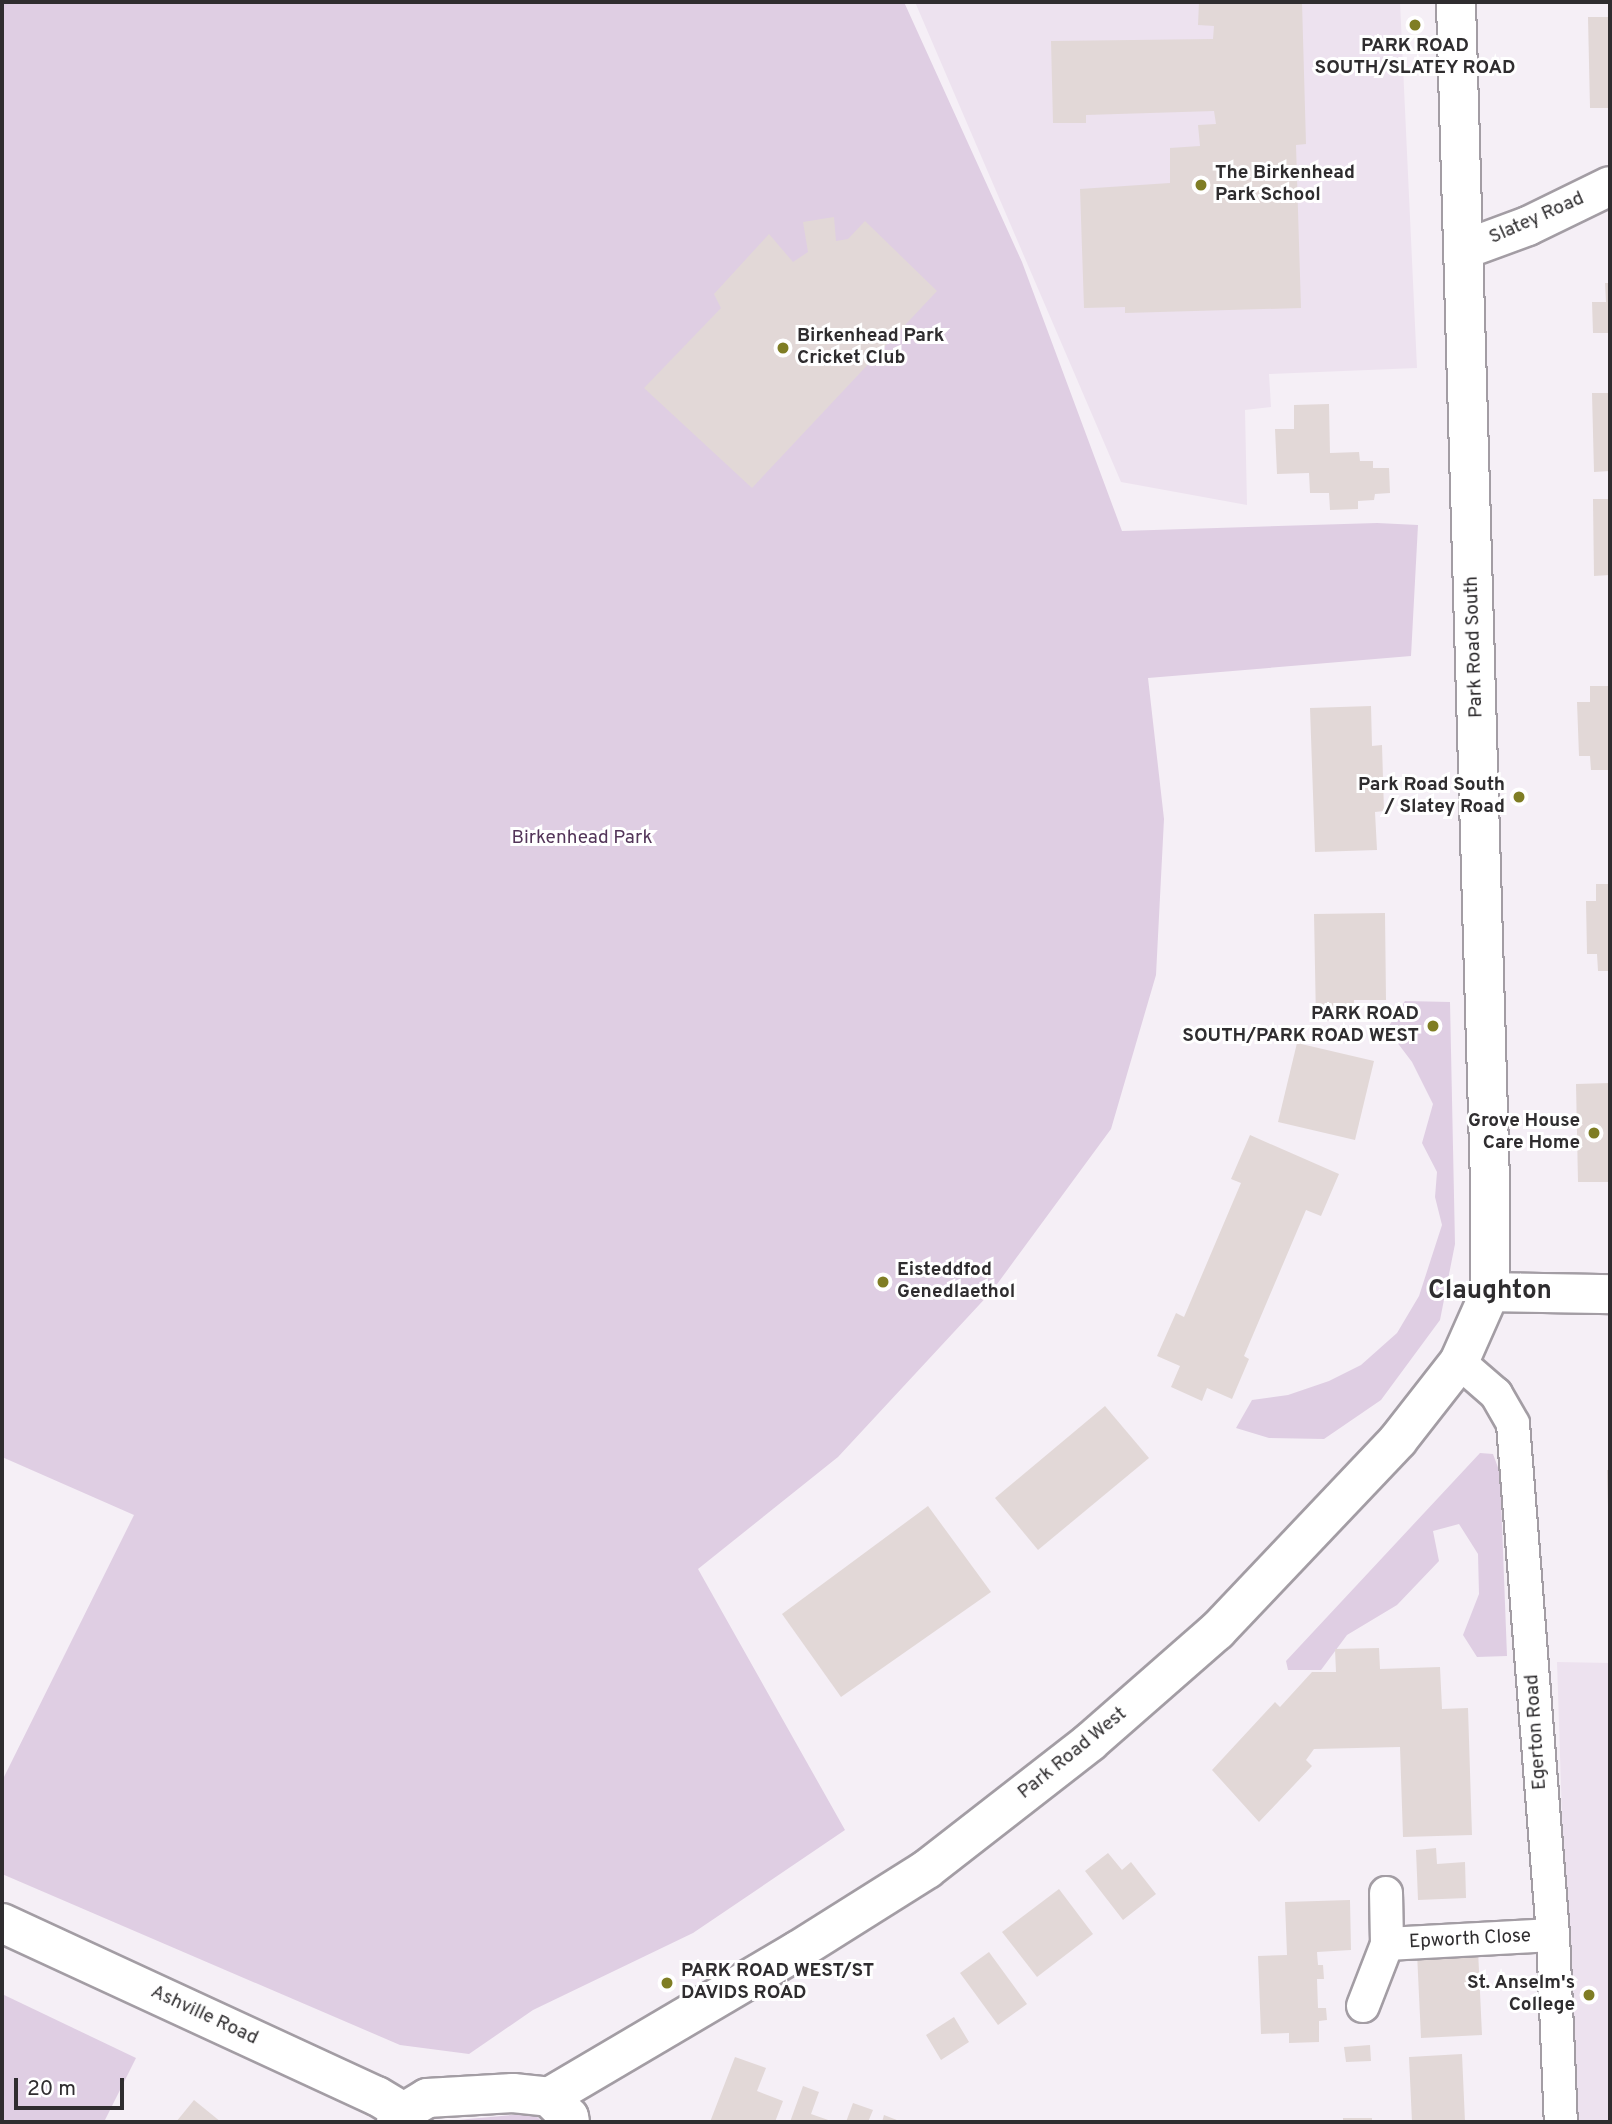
<!DOCTYPE html>
<style>
body{margin:0}
#map{position:relative;width:1612px;height:2124px;overflow:hidden;background:#f5eff6;font-family:Overpass,sans-serif}
div>[style]{position:absolute}
.built>*{inset:0;background:#ede2ef}
.green>*{inset:0;background:#dfcee3}
.building>*{inset:0;background:#e2d8d7}
.roads{filter:drop-shadow(2px 0 #a39da4) drop-shadow(-2px 0 #a39da4) drop-shadow(0 2px #a39da4) drop-shadow(0 -2px #a39da4)}
.minor>*{height:32px;margin:-16px;padding:0 16px;transform-origin:16px;border-radius:16px;background:#fff}
.tertiary>*{height:38px;margin:-19px;padding:0 19px;transform-origin:19px;border-radius:19px;background:#fff}
.dots>*{width:19px;height:19px;translate:-50% -50%;box-sizing:border-box;border:4px solid #fff;border-radius:50%}
span{translate:-50% -50%;white-space:nowrap;text-align:center;line-height:1.15;-webkit-text-stroke:6px #fff;paint-order:stroke}
.poi-label{font-size:19px;color:#2f2d2f;font-weight:700}
.left{translate:0 -50%;text-align:left}
.right{translate:-100% -50%;text-align:right}
.street-label{font-size:19px;color:#2f2d2f}
.park-label{font-size:19px;color:#533559}
.district-label{font-size:26px;color:#2f2d2f;font-weight:700}
.frame{position:absolute;inset:0;border:4px solid #2f2d2f;pointer-events:none}
.scale{position:absolute;left:14px;top:2078px;width:110px;height:32px;box-sizing:border-box;border:4px solid #2f2d2f;border-top:0;padding-left:9px;font-size:21px;line-height:24px;white-space:nowrap;color:#2f2d2f;-webkit-text-stroke:5px #fff;paint-order:stroke}
</style>
<div id="map">
<div class="built">
<div style="clip-path:polygon(915px 2px,1400px 2px,1417px 368px,1269px 374px,1271px 407px,1245px 410px,1247px 505px,1121px 482px)"></div>
<div style="clip-path:polygon(1557px 1662px,1610px 1663px,1610px 2122px,1572px 2122px)"></div>
</div>
<div class="green">
<div style="clip-path:polygon(2px 2px,904px 2px,1022px 262px,1122px 531px,1377px 523px,1418px 525px,1411px 656px,1148px 678px,1164px 819px,1156px 975px,1111px 1129px,992px 1291px,838px 1457px,698px 1569px,845px 1830px,693px 1933px,533px 2010px,469px 2054px,400px 2045px,2px 1874px,2px 1781px,134px 1515px,2px 1457px)"></div>
<div style="clip-path:polygon(1405px 1001px,1450px 1002px,1455px 1244px,1440px 1320px,1381px 1400px,1324px 1439px,1269px 1438px,1236px 1428px,1252px 1400px,1288px 1395px,1329px 1381px,1361px 1365px,1397px 1333px,1419px 1296px,1442px 1225px,1435px 1197px,1437px 1172px,1422px 1143px,1433px 1104px,1412px 1062px,1387px 1029px)"></div>
<div style="clip-path:polygon(1480px 1453px,1493px 1454px,1500px 1473px,1507px 1656px,1477px 1657px,1463px 1635px,1479px 1594px,1478px 1554px,1459px 1524px,1433px 1531px,1439px 1561px,1397px 1605px,1347px 1635px,1321px 1670px,1288px 1670px,1286px 1661px)"></div>
<div style="clip-path:polygon(2px 1994px,136px 2058px,104px 2122px,2px 2122px)"></div>
<div style="clip-path:polygon(534px 2113px,542px 2122px,442px 2122px,468px 2119px)"></div>
</div>
<div class="building">
<div style="clip-path:polygon(1199px 2px,1302px 2px,1306px 144px,1296px 145px,1301px 308px,1125px 313px,1125px 307px,1084px 308px,1080px 189px,1170px 183px,1170px 148px,1200px 146px,1198px 125px,1216px 124px,1214px 111px,1086px 115px,1086px 123px,1053px 123px,1051px 41px,1213px 39px,1214px 26px,1198px 25px)"></div>
<div style="clip-path:polygon(1588px 17px,1610px 17px,1610px 108px,1590px 108px)"></div>
<div style="clip-path:polygon(834px 217px,836px 241px,848px 239px,865px 221px,937px 291px,752px 488px,644px 388px,721px 308px,714px 294px,769px 234px,793px 262px,808px 252px,803px 222px)"></div>
<div style="clip-path:polygon(1605px 283px,1610px 283px,1610px 338px,1608px 333px,1593px 333px,1592px 302px,1606px 302px)"></div>
<div style="clip-path:polygon(1592px 393px,1610px 393px,1610px 471px,1594px 472px)"></div>
<div style="clip-path:polygon(1329px 404px,1330px 453px,1359px 452px,1360px 461px,1373px 461px,1373px 468px,1389px 468px,1390px 493px,1375px 494px,1374px 500px,1358px 501px,1358px 509px,1330px 510px,1329px 493px,1310px 493px,1309px 473px,1277px 474px,1275px 429px,1294px 429px,1294px 405px)"></div>
<div style="clip-path:polygon(1593px 499px,1610px 499px,1610px 575px,1594px 576px)"></div>
<div style="clip-path:polygon(1590px 686px,1610px 686px,1610px 770px,1591px 770px,1590px 756px,1579px 756px,1577px 702px,1590px 702px)"></div>
<div style="clip-path:polygon(1371px 706px,1372px 746px,1382px 745px,1384px 811px,1375px 812px,1377px 850px,1315px 852px,1310px 708px)"></div>
<div style="clip-path:polygon(1596px 884px,1610px 884px,1610px 971px,1598px 971px,1597px 954px,1587px 954px,1586px 901px,1596px 901px)"></div>
<div style="clip-path:polygon(1385px 913px,1386px 1000px,1354px 1000px,1354px 1019px,1316px 1021px,1314px 914px)"></div>
<div style="clip-path:polygon(1297px 1043px,1374px 1061px,1355px 1140px,1278px 1122px)"></div>
<div style="clip-path:polygon(1610px 1083px,1610px 1182px,1578px 1182px,1576px 1084px)"></div>
<div style="clip-path:polygon(1250px 1135px,1339px 1174px,1321px 1216px,1306px 1210px,1244px 1356px,1249px 1359px,1232px 1399px,1207px 1388px,1202px 1401px,1171px 1387px,1180px 1366px,1157px 1356px,1176px 1313px,1184px 1317px,1241px 1183px,1231px 1179px)"></div>
<div style="clip-path:polygon(1105px 1406px,1149px 1458px,1038px 1550px,995px 1498px)"></div>
<div style="clip-path:polygon(1607px 1470px,1610px 1470px,1610px 1507px,1608px 1507px)"></div>
<div style="clip-path:polygon(928px 1506px,991px 1592px,841px 1697px,782px 1614px)"></div>
<div style="clip-path:polygon(1379px 1648px,1380px 1669px,1440px 1667px,1442px 1709px,1468px 1708px,1472px 1835px,1403px 1837px,1400px 1747px,1314px 1749px,1306px 1760px,1312px 1766px,1259px 1822px,1212px 1770px,1275px 1702px,1280px 1707px,1312px 1672px,1336px 1672px,1335px 1649px)"></div>
<div style="clip-path:polygon(1436px 1848px,1437px 1864px,1465px 1862px,1466px 1898px,1418px 1900px,1416px 1850px)"></div>
<div style="clip-path:polygon(1108px 1853px,1122px 1870px,1131px 1862px,1156px 1894px,1123px 1920px,1085px 1871px)"></div>
<div style="clip-path:polygon(1059px 1889px,1093px 1934px,1037px 1977px,1002px 1932px)"></div>
<div style="clip-path:polygon(1350px 1900px,1351px 1950px,1317px 1952px,1318px 1965px,1323px 1965px,1324px 1979px,1317px 1979px,1318px 2008px,1326px 2008px,1327px 2020px,1319px 2021px,1319px 2042px,1289px 2043px,1289px 2033px,1261px 2034px,1258px 1956px,1287px 1955px,1285px 1902px)"></div>
<div style="clip-path:polygon(1478px 1950px,1482px 2035px,1421px 2038px,1417px 1953px)"></div>
<div style="clip-path:polygon(989px 1952px,1027px 2004px,998px 2025px,960px 1973px)"></div>
<div style="clip-path:polygon(954px 2017px,969px 2042px,941px 2060px,926px 2035px)"></div>
<div style="clip-path:polygon(1370px 2045px,1371px 2061px,1346px 2062px,1344px 2047px)"></div>
<div style="clip-path:polygon(1462px 2054px,1465px 2122px,1412px 2122px,1409px 2057px)"></div>
<div style="clip-path:polygon(735px 2057px,766px 2068px,757px 2091px,783px 2101px,775px 2122px,710px 2122px)"></div>
<div style="clip-path:polygon(803px 2086px,819px 2092px,811px 2114px,834px 2122px,790px 2122px)"></div>
<div style="clip-path:polygon(194px 2100px,221px 2122px,176px 2122px)"></div>
<div style="clip-path:polygon(853px 2103px,873px 2110px,868px 2122px,846px 2122px)"></div>
<div style="clip-path:polygon(884px 2115px,902px 2122px,882px 2122px)"></div>
<div style="clip-path:polygon(1343px 2118px,1372px 2118px,1372px 2122px,1343px 2122px)"></div>
</div>
<div class="roads">
<div class="minor">
<div style="left:1459px;top:1362px;width:49px;rotate:40.9deg"></div>
<div style="left:1496px;top:1394px;width:34px;rotate:60deg"></div>
<div style="left:1513px;top:1424px;width:513px;rotate:85.52deg"></div>
<div style="left:1553px;top:1935px;width:187px;rotate:87.6deg"></div>
<div style="left:1387px;top:1944px;width:166px;rotate:-3.1deg"></div>
<div style="left:1363px;top:2006px;width:66px;rotate:-68.8deg"></div>
<div style="left:1387px;top:1944px;width:51px;rotate:-91.1deg"></div>
</div>
<div class="tertiary">
<div style="left:1463px;top:250px;width:69px;rotate:-20.3deg"></div>
<div style="left:1528px;top:226px;width:91px;rotate:-26deg"></div>
<div style="left:1490px;top:1292px;width:120px;rotate:1deg"></div>
<div style="left:2px;top:1923px;width:413px;rotate:24.8deg"></div>
<div style="left:377px;top:2096px;width:31px;rotate:31deg"></div>
<div style="left:549px;top:2097px;width:288px;rotate:-30.5deg"></div>
<div style="left:797px;top:1951px;width:154px;rotate:-32.2deg"></div>
<div style="left:927px;top:1869px;width:207px;rotate:-37.9deg"></div>
<div style="left:1090px;top:1742px;width:169px;rotate:-41.2deg"></div>
<div style="left:1217px;top:1631px;width:263px;rotate:-46.5deg"></div>
<div style="left:1398px;top:1440px;width:99px;rotate:-52deg"></div>
<div style="left:1459px;top:1362px;width:77px;rotate:-66.1deg"></div>
<div style="left:1490px;top:1292px;width:109px;rotate:-90deg"></div>
<div style="left:1490px;top:1183px;width:1181px;rotate:-91.65deg"></div>
<div style="left:396px;top:2122px;width:13px;rotate:-51deg"></div>
<div style="left:404px;top:2112px;width:27px;rotate:-31deg"></div>
<div style="left:427px;top:2098px;width:86px;rotate:-3.3deg"></div>
<div style="left:513px;top:2093px;width:36px;rotate:6deg"></div>
<div style="left:549px;top:2097px;width:28px;rotate:45deg"></div>
<div style="left:569px;top:2117px;width:5px;rotate:79deg"></div>
</div>
</div>
<div class="dots">
<div style="left:1415px;top:25px;background:#7f7d24"></div>
<div style="left:1201px;top:185px;background:#7f7d24"></div>
<div style="left:783px;top:348px;background:#7f7d24"></div>
<div style="left:1519px;top:797px;background:#7f7d24"></div>
<div style="left:1433px;top:1026px;background:#7f7d24"></div>
<div style="left:1594px;top:1133px;background:#7f7d24"></div>
<div style="left:883px;top:1282px;background:#7f7d24"></div>
<div style="left:667px;top:1983px;background:#7f7d24"></div>
<div style="left:1589px;top:1995px;background:#7f7d24"></div>
</div>
<div class="poi-label">
<span style="left:1415px;top:58px">PARK ROAD<br>SOUTH/SLATEY ROAD</span>
<span class="left" style="left:1215px;top:185px">The Birkenhead<br>Park School</span>
<span class="left" style="left:797px;top:348px">Birkenhead Park<br>Cricket Club</span>
<span class="right" style="left:1505px;top:797px">Park Road South<br>/ Slatey Road</span>
<span class="right" style="left:1419px;top:1026px">PARK ROAD<br>SOUTH/PARK ROAD WEST</span>
<span class="right" style="left:1580px;top:1133px">Grove House<br>Care Home</span>
<span class="left" style="left:897px;top:1282px">Eisteddfod<br>Genedlaethol</span>
<span class="left" style="left:681px;top:1983px">PARK ROAD WEST/ST<br>DAVIDS ROAD</span>
<span class="right" style="left:1575px;top:1995px">St. Anselm's<br>College</span>
</div>
<div class="street-label">
<span style="left:1537px;top:219px;rotate:-24deg">Slatey Road</span>
<span style="left:1475px;top:647px;rotate:-92deg">Park Road South</span>
<span style="left:1537px;top:1732px;rotate:-94deg">Egerton Road</span>
<span style="left:1073px;top:1754px;rotate:-39deg">Park Road West</span>
<span style="left:1470px;top:1940px;rotate:-3deg">Epworth Close</span>
<span style="left:204px;top:2016px;rotate:25deg">Ashville Road</span>
</div>
<div class="park-label">
<span style="left:582px;top:839px">Birkenhead Park</span>
</div>
<div class="district-label">
<span style="left:1490px;top:1292px">Claughton</span>
</div>
<div class="frame"></div>
<div class="scale">20 m</div>
</div>
